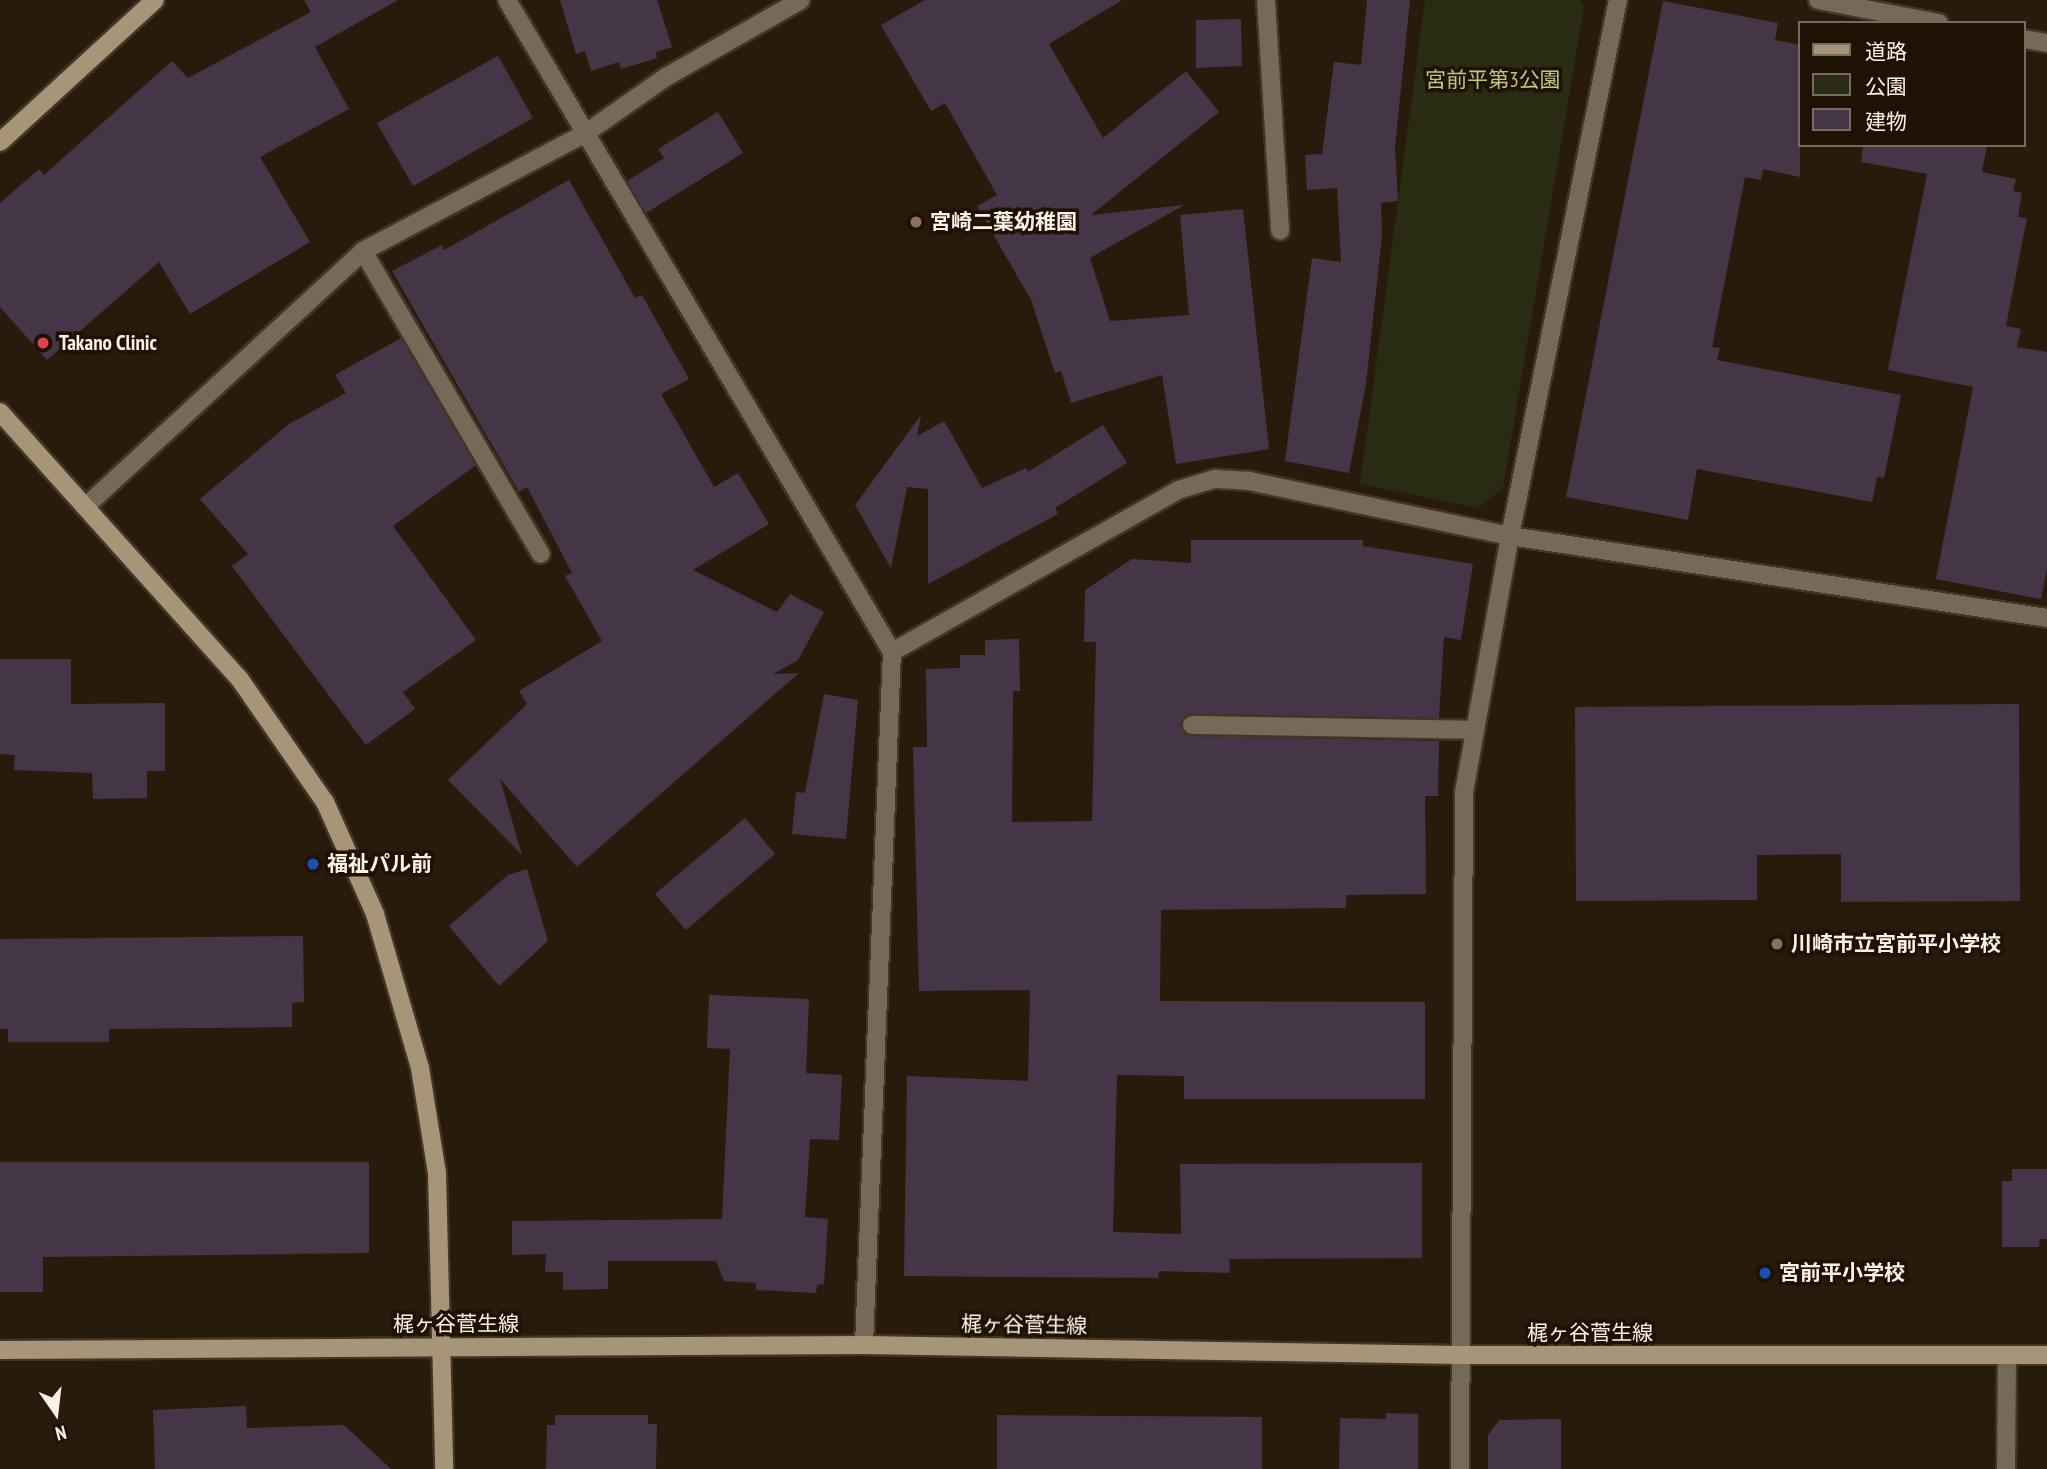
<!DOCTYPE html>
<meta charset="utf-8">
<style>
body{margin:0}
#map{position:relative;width:2047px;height:1469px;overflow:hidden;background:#291b0c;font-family:"PT Sans Narrow","Noto Sans JP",sans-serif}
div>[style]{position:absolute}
.green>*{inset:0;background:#282c12}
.building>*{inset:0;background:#443646}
.roads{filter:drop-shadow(2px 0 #423526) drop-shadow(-2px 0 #423526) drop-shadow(0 2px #423526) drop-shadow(0 -2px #423526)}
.lane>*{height:18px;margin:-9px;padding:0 9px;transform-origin:9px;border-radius:9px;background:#766957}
.street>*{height:18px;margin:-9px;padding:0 9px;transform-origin:9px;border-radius:9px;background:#766957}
.secondary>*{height:18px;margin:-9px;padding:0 9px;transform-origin:9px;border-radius:9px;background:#a89477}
.dots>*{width:19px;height:19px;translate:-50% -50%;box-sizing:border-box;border:4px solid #1f1204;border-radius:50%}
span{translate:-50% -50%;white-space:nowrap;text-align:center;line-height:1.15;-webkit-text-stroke:7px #1f1204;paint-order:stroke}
.park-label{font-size:21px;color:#bcc87c}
.poi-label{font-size:21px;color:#fbf1e8;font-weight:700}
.left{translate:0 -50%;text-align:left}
.street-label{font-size:21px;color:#fbf1e8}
.legend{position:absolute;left:1798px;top:21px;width:228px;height:126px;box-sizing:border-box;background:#1f1204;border:2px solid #776b5f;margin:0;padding:9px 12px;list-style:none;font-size:21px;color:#fbf1e8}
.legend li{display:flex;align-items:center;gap:14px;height:35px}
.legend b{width:35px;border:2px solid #776b5f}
.north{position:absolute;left:21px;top:1378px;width:70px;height:70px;-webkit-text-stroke:5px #1f1204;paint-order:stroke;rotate:166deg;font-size:19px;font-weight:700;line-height:28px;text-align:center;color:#fbf1e8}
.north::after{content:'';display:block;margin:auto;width:24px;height:32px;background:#fbf1e8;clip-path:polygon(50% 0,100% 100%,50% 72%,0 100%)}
</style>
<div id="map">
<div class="green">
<div style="clip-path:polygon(1425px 0,1580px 0,1584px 7px,1503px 488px,1478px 508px,1360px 484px)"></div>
</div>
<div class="building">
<div style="clip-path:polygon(304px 0,398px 0,315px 47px,349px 109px,260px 157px,310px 242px,190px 314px,159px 262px,47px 360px,0 307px,0 203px,39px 169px,44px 175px,172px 61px,188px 78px,311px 12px)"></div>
<div style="clip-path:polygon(560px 0,657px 0,672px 47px,656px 52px,657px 58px,621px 69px,619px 62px,591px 71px,585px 51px,576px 54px)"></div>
<div style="clip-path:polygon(925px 0,1122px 0,1049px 44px,1103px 138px,1186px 71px,1219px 112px,1091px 215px,1184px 205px,1090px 258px,1110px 321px,1189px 315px,1180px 215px,1243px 209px,1269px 449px,1176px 464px,1162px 375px,1071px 403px,1061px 371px,1055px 373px,1031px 300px,977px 206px,997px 195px,945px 103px,931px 111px,881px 25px)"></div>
<div style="clip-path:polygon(1367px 0,1410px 0,1395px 147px,1398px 201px,1381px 203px,1382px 236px,1366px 384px,1349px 473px,1285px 461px,1312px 258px,1341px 262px,1337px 188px,1307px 190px,1305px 155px,1322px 154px,1334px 62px,1361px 65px)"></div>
<div style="clip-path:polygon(1663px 1px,1778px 23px,1775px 40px,1800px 45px,1800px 177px,1763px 169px,1761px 180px,1745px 177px,1712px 347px,1720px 348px,1717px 360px,1901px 395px,1884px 478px,1877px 477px,1872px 502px,1697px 469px,1688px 520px,1566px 497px)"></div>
<div style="clip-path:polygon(1241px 19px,1242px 66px,1196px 68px,1196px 20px)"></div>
<div style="clip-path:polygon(498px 56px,533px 118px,413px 186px,377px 123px)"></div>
<div style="clip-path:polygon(718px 112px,743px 153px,646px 213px,627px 181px,664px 158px,658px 149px)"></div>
<div style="clip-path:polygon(1863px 145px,1987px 145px,1982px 172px,2016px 179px,2013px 191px,2022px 193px,2018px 217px,2027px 218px,2006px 326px,2021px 329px,2017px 347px,2047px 352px,2047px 569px,2041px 599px,1936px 579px,1973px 387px,1888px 370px,1927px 174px,1861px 162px)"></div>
<div style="clip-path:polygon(569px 180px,635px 298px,642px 295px,689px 379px,661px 394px,714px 487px,738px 473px,769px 524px,693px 570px,777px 612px,790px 594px,824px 612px,798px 660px,773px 674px,799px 673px,577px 867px,500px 779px,522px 855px,448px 780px,527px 704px,519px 691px,602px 641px,565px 576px,572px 573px,527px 487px,519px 492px,392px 271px,442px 245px,444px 250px)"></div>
<div style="clip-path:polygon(401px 338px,476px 465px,393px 526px,476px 640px,403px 692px,415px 709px,366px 745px,232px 566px,248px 554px,200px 499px,289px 424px,346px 393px,335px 375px)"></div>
<div style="clip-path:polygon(921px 415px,917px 436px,944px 421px,982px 488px,1026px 468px,1028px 472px,1103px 425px,1127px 463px,1055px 508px,1058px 514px,928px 584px,928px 489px,907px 487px,891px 568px,855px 505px)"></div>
<div style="clip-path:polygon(1191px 540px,1363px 540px,1363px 546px,1473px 564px,1461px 640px,1444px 637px,1439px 718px,1192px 714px,1181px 724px,1192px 736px,1439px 741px,1438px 796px,1425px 796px,1426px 894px,1346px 895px,1346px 908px,1161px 910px,1160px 1001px,1425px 1002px,1425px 1099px,1184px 1099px,1184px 1076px,1117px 1075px,1113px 1232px,1181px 1234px,1180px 1164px,1422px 1163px,1422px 1258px,1229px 1259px,1230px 1273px,1159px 1271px,1158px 1278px,904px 1276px,907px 1076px,1028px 1081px,1030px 990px,919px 991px,913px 747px,927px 747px,926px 669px,960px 668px,960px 655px,985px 655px,985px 640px,1019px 639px,1020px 691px,1013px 691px,1012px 822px,1092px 821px,1096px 642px,1084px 642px,1085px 590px,1132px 559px,1191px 563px)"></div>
<div style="clip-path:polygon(0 659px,71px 659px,71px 704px,165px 703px,165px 771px,147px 771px,147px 798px,93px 799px,92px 773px,14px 770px,15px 755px,0 754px)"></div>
<div style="clip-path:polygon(824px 694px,858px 700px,846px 839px,792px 834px,796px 792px,805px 793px)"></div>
<div style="clip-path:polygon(2019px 704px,2020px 901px,1841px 902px,1841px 854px,1757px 855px,1757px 900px,1576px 901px,1575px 707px)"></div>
<div style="clip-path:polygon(745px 818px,775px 854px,686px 930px,655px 894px)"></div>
<div style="clip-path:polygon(527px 869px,548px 941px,499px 986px,449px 926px,508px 875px)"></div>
<div style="clip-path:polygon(303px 936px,304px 1002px,292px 1003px,292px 1027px,109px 1029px,109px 1042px,8px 1042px,8px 1029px,0 1029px,0 939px)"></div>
<div style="clip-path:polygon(709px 995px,809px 999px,806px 1073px,842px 1075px,839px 1140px,810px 1139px,805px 1217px,828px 1219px,824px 1284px,817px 1285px,816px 1293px,756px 1290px,756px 1283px,724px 1281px,716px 1261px,608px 1261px,608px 1289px,563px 1290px,563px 1272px,545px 1272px,546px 1254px,512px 1255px,512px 1221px,722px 1219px,730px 1049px,707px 1048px)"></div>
<div style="clip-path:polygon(0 1162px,369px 1162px,369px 1253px,43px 1257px,43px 1292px,0 1292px)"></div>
<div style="clip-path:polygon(2012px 1169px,2047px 1169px,2047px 1239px,2040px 1239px,2039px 1247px,2002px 1247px,2002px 1181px,2012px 1181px)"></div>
<div style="clip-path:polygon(246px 1406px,247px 1428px,344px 1425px,391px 1469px,155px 1469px,153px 1410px)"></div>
<div style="clip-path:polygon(1386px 1413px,1418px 1414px,1418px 1469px,1339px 1469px,1340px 1418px,1386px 1419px)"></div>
<div style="clip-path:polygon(555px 1415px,648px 1415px,648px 1424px,657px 1424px,656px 1469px,546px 1469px,547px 1425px,555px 1425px)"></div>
<div style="clip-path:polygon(997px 1415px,1262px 1417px,1262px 1469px,997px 1469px)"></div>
<div style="clip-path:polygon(1561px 1419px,1561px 1469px,1488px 1469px,1488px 1435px,1499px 1420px)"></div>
</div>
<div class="roads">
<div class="lane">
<div style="left:2006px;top:1469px;width:114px;rotate:-89.5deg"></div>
</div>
<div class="street">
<div style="left:507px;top:0;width:757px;rotate:59.44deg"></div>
<div style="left:1266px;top:0;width:231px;rotate:86.5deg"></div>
<div style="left:1818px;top:0;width:123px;rotate:10.8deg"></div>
<div style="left:2024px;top:39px;width:23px;rotate:10deg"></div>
<div style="left:363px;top:251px;width:351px;rotate:59.6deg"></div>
<div style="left:85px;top:507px;width:378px;rotate:-42.6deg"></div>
<div style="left:363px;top:251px;width:252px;rotate:-27.9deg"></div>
<div style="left:586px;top:133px;width:98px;rotate:-35deg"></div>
<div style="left:666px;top:77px;width:155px;rotate:-29.7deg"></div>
<div style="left:1192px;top:725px;width:283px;rotate:1deg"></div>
<div style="left:864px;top:1345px;width:694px;rotate:-87.69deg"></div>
<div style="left:892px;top:652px;width:329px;rotate:-29.5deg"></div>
<div style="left:1178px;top:490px;width:39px;rotate:-17deg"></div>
<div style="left:1215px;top:479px;width:34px;rotate:3deg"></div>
<div style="left:1249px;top:481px;width:267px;rotate:11.9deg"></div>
<div style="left:1510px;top:536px;width:543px;rotate:8.68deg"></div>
<div style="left:1460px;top:1469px;width:677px;rotate:-89.66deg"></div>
<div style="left:1464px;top:792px;width:260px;rotate:-79.8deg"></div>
<div style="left:1510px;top:536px;width:547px;rotate:-78.61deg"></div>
</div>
<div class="secondary">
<div style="left:0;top:142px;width:210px;rotate:-42.5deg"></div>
<div style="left:0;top:412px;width:358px;rotate:48.1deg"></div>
<div style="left:239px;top:678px;width:151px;rotate:55.3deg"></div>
<div style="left:325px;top:802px;width:123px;rotate:65.9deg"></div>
<div style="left:375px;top:914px;width:160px;rotate:73.7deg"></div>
<div style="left:420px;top:1068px;width:106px;rotate:80.8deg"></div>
<div style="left:437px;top:1173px;width:296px;rotate:88.6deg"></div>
<div style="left:0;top:1350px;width:864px;rotate:-0.33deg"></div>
<div style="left:864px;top:1345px;width:595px;rotate:0.96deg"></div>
<div style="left:1459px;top:1355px;width:588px"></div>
</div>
</div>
<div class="dots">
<div style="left:916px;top:222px;background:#8d6e63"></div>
<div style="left:43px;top:343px;background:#e0444e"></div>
<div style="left:313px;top:864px;background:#1a4fb4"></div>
<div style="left:1777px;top:944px;background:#8d6e63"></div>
<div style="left:1765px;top:1273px;background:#1a4fb4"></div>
</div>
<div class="park-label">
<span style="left:1493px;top:80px">宮前平第3公園</span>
</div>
<div class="poi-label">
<span class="left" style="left:930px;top:222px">宮崎二葉幼稚園</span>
<span class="left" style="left:59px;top:343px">Takano Clinic</span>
<span class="left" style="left:327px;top:864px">福祉パル前</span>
<span class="left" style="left:1791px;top:944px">川崎市立宮前平小学校</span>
<span class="left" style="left:1779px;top:1273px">宮前平小学校</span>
</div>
<div class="street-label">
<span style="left:456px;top:1324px">梶ヶ谷菅生線</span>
<span style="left:1024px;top:1325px;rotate:1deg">梶ヶ谷菅生線</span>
<span style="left:1590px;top:1333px">梶ヶ谷菅生線</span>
</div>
<ul class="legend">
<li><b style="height:9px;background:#a89477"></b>道路</li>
<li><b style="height:19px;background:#282c12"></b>公園</li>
<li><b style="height:19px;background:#443646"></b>建物</li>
</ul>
<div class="north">N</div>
</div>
